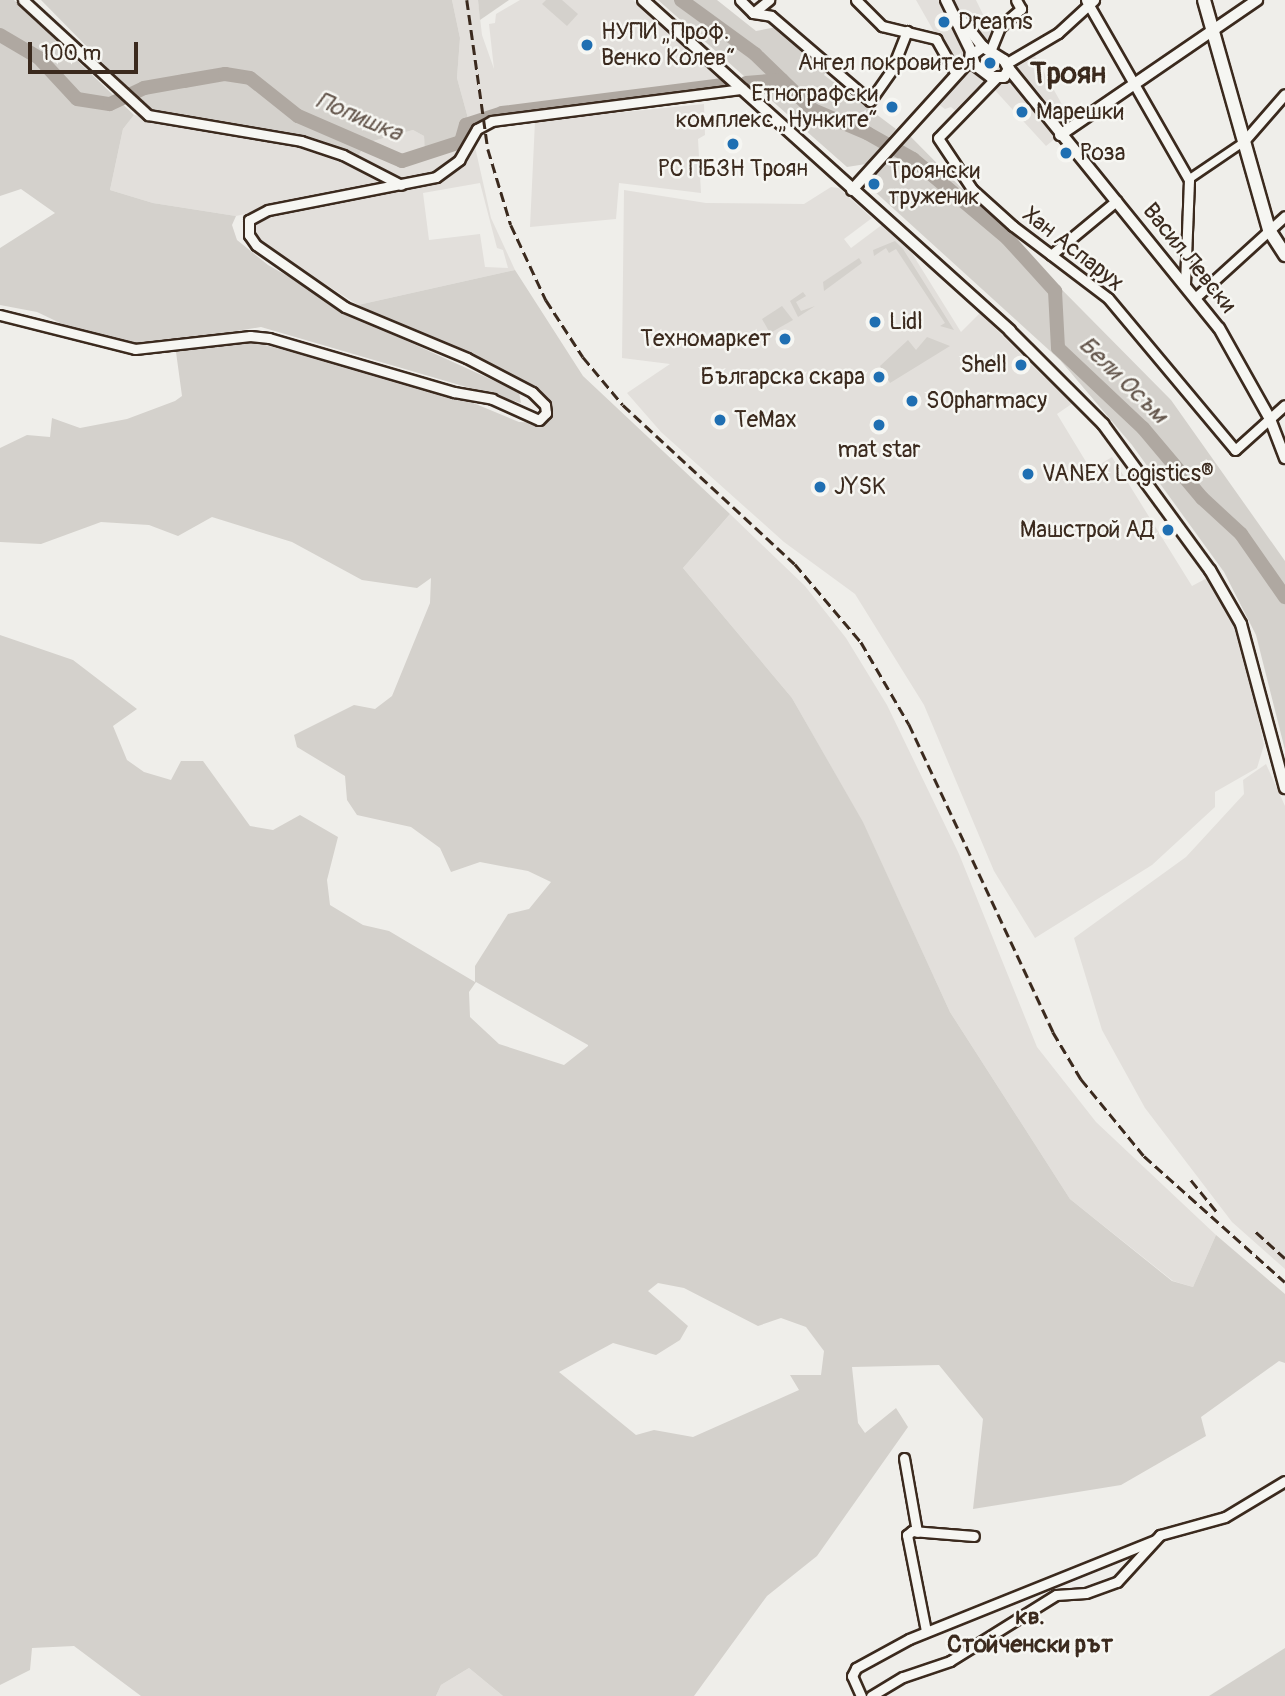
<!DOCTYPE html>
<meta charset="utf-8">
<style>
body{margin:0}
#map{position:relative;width:1285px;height:1696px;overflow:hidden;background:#efeeea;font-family:Pangolin,sans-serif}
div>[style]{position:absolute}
.built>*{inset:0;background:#e2dfdb}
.green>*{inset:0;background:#d4d1cc}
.river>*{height:14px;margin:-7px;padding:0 7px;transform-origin:7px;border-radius:7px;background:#afa8a1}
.roads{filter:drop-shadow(2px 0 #3b2a1e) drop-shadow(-2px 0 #3b2a1e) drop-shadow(0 2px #3b2a1e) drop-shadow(0 -2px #3b2a1e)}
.pedestrian>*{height:7px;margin:-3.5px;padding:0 3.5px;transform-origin:3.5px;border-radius:3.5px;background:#f6f6f2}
.minor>*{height:9px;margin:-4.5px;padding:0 4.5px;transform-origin:4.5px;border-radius:4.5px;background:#f6f6f2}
.tertiary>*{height:10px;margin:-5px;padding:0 5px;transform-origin:5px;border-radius:5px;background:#f6f6f2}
.secondary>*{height:12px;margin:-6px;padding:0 6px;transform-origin:6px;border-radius:6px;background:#f6f6f2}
.rail>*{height:2.5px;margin-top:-1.25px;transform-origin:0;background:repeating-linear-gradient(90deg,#3b2a1e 0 10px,transparent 0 15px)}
.dots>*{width:19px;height:19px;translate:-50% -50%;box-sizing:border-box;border:4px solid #f6f6f2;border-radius:50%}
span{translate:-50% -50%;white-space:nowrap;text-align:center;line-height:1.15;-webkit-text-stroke:5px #f6f6f2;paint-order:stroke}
.poi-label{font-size:23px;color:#3b2a1e}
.left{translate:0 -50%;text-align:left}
.right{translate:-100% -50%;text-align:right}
.street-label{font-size:23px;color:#3b2a1e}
.water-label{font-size:24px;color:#64564c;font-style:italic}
.neighbourhood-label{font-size:24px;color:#3b2a1e;font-weight:700}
.district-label{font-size:30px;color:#3b2a1e;font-weight:700}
.scale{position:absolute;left:28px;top:42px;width:110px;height:32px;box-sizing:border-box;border:4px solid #3b2a1e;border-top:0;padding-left:9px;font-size:21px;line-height:24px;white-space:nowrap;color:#3b2a1e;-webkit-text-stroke:5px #f6f6f2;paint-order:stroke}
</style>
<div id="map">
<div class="built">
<div style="clip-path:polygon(evenodd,452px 0,478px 0,482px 35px,494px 69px,489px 24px,495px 23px,496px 14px,520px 0,633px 0,723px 83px,497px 111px,497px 120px,471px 129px,491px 218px,515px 270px,358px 305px,276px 253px,251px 233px,251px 222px,263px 214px,395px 181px,357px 158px,366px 143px,413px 130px,424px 136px,426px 151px,454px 142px,471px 129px,457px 78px,460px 38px,452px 0,480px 183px,497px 248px,503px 250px,508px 268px,485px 267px,480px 234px,429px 240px,423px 193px,480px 183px)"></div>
<div style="clip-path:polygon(916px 0,976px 0,994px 37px,993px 48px,1010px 64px,1032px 51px,1073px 124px,1046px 146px,992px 87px,962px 116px,951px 107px,945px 109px,934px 101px,957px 72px)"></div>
<div style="clip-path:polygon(704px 104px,705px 135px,698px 139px,701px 193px,619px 183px,616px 219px,530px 227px,535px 121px)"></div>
<div style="clip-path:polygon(134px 115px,304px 145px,378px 178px,375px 184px,236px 216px,153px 203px,110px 190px,123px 129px)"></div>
<div style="clip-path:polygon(831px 187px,839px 188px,872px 218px,844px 239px,851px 248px,883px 224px,908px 247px,961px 332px,980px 313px,1045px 378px,1050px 376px,1076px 401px,1057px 414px,1091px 470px,1112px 457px,1192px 586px,1209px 577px,1242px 639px,1264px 745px,1257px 768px,1215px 792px,1215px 807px,1152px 865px,1035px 938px,994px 871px,924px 705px,855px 594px,784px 542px,661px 432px,627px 393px,670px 364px,622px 358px,624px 190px,706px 203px,804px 204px)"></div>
<div style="clip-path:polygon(730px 514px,805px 586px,846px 638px,887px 705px,959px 854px,1037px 1047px,1096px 1122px,1216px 1235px,1193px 1287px,1173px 1281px,1070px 1199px,950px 1012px,863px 823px,792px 698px,683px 568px)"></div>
<div style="clip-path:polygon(1266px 764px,1285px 806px,1285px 1269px,1232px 1222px,1145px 1108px,1102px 1030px,1074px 938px,1186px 857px,1244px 794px,1243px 780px)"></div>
<div style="clip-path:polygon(469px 1668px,503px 1696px,436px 1696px,441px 1685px)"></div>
</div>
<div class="green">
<div style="clip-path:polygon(0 0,14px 0,134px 115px,123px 129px,110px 190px,153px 203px,236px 216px,232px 225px,237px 240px,268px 265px,385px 331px,519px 392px,521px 403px,261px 327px,119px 351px,37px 312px,0 305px,0 248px,55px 213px,21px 189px,0 196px)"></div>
<div style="clip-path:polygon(41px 0,452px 0,460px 38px,457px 78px,471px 129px,454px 142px,425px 151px,424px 136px,413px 130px,366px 143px,357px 158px,304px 136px,151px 112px)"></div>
<div style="clip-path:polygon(478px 0,509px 0,480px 20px)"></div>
<div style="clip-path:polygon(546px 0,562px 0,578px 14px,567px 26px,542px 4px)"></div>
<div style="clip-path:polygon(658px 0,717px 0,756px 31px,782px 26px,829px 67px,824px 75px,896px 129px,866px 164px,847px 167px)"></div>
<div style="clip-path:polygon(982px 54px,993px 58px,1001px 71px,983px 64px,979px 56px)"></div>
<div style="clip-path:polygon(694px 83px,725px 86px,497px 120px,497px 111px)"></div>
<div style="clip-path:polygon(908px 134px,1171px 400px,1285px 561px,1285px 750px,1256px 635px,1224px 572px,1132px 445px,1060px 360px,873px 190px,877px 185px,870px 178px)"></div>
<div style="clip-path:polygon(895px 241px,903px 249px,954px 330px,940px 326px,945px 323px,896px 249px,889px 253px,886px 248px,874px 256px,873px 250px)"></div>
<div style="clip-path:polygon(859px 258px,862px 263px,824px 291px,823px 282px)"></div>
<div style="clip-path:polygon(evenodd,515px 270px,583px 376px,730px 514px,683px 568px,792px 698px,863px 822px,950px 1012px,1070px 1199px,1172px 1281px,1193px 1287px,1216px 1235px,1285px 1294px,1285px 1363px,1279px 1361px,1201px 1417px,1206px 1436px,1121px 1485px,973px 1509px,983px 1419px,939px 1365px,852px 1367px,858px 1423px,865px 1433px,896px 1408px,908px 1427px,817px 1556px,767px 1596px,694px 1696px,503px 1696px,469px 1668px,441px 1685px,436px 1696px,141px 1696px,74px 1646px,32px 1648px,30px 1670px,0 1685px,0 635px,73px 660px,137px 709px,113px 726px,127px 760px,144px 772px,171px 780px,181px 761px,203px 761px,250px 826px,273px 830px,300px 815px,338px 837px,327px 880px,330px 905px,363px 925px,389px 931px,475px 982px,475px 966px,508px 914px,529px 909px,551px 882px,528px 871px,480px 862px,451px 872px,440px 848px,411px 827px,357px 815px,347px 800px,345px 776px,297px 747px,294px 735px,354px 705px,375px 709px,392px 696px,430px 603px,431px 578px,417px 588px,362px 580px,292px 542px,212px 517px,178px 536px,149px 525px,101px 522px,41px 544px,0 542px,0 448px,27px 435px,50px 437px,52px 418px,80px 428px,127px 419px,175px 401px,182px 396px,176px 352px,247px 340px,459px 397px,519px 422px,542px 423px,549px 411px,541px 390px,358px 305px,515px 270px,476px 982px,588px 1045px,588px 1046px,564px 1065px,499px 1044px,470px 1017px,469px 992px,476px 982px,515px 270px,658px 1283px,684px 1288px,758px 1326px,781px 1318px,806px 1327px,824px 1351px,821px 1375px,790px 1375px,799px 1390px,693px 1437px,654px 1430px,636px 1435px,559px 1372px,613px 1343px,656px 1355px,680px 1340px,688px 1326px,648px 1291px,658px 1283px)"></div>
<div style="clip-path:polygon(803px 292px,806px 296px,796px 302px,801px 311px,815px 306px,798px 317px,790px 301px)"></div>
<div style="clip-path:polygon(782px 306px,793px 320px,770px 333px,762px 319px)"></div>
<div style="clip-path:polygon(927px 337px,950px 346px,890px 383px,880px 366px,908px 340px,916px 350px)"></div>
<div style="clip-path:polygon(1285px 1648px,1285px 1696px,1209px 1696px)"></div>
</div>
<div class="river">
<div style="left:681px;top:0;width:92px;rotate:36.1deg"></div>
<div style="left:755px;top:54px;width:81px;rotate:44deg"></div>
<div style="left:813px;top:110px;width:59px;rotate:23.1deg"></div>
<div style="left:867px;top:133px;width:53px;rotate:29.5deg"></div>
<div style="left:913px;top:159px;width:123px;rotate:40deg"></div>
<div style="left:1007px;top:238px;width:72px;rotate:47.8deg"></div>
<div style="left:1055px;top:291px;width:57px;rotate:87deg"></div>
<div style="left:1058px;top:348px;width:117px;rotate:43.3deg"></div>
<div style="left:1143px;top:428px;width:92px;rotate:49.9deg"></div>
<div style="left:1202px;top:498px;width:53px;rotate:42.7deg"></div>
<div style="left:1241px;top:534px;width:77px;rotate:55.1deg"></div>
<div style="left:0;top:35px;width:45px;rotate:30.5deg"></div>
<div style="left:39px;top:58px;width:56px;rotate:47.2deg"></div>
<div style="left:77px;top:99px;width:33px;rotate:9deg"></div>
<div style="left:110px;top:104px;width:38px;rotate:-25deg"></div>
<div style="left:144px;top:88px;width:41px;rotate:-9.9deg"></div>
<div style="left:184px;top:81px;width:42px;rotate:-9.7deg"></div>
<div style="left:225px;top:74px;width:25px;rotate:9deg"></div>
<div style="left:250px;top:78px;width:61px;rotate:38.4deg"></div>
<div style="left:298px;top:116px;width:113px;rotate:23.4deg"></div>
<div style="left:402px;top:161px;width:62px;rotate:-17.9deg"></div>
<div style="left:461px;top:142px;width:18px;rotate:-74deg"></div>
<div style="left:466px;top:125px;width:38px;rotate:-18deg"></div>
<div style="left:502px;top:113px;width:223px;rotate:-7.2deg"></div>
<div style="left:746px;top:83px;width:36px;rotate:-5deg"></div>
</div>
<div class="roads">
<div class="pedestrian">
<div style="left:1188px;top:179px;width:68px;rotate:-34.2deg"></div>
</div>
<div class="minor">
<div style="left:23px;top:0;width:170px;rotate:42.6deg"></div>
<div style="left:148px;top:115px;width:155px;rotate:9.6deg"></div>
<div style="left:301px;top:141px;width:44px;rotate:18.4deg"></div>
<div style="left:343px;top:155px;width:65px;rotate:27.3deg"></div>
<div style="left:740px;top:0;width:18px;rotate:45deg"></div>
<div style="left:753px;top:13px;width:18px;rotate:9deg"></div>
<div style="left:771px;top:16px;width:130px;rotate:40.6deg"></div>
<div style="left:870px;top:101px;width:39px;rotate:-55deg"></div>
<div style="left:892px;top:69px;width:41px;rotate:-68.5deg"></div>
<div style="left:856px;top:0;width:37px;rotate:45deg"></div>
<div style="left:882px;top:26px;width:56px;rotate:13.5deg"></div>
<div style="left:936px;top:39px;width:40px;rotate:60.3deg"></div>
<div style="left:1086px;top:0;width:207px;rotate:60.2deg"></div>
<div style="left:1189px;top:180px;width:103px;rotate:92.2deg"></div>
<div style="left:753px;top:13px;width:21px;rotate:-39deg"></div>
<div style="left:991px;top:49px;width:24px;rotate:-68deg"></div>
<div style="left:1000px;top:27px;width:28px;rotate:-41deg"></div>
<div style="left:1021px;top:9px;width:10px;rotate:-119deg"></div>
<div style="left:1007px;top:63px;width:59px;rotate:-30.5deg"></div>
<div style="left:1058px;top:33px;width:49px;rotate:-42.5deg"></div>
<div style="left:996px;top:78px;width:83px;rotate:134deg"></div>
<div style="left:938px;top:138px;width:61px;rotate:56.3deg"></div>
<div style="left:972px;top:189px;width:55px;rotate:42.1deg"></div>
<div style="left:1013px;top:226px;width:119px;rotate:37.2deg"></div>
<div style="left:1108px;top:298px;width:198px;rotate:50.1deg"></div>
<div style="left:1235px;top:450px;width:67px;rotate:-42deg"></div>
<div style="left:1244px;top:141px;width:62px;rotate:-48.9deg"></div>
<div style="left:1051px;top:255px;width:85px;rotate:-39.7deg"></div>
<div style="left:1196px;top:297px;width:120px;rotate:-42.3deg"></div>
<div style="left:0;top:315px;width:139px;rotate:14.1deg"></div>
<div style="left:135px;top:349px;width:116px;rotate:-6.4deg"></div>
<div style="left:250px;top:336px;width:19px;rotate:6deg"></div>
<div style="left:269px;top:338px;width:193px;rotate:16.3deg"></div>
<div style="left:454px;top:392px;width:39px;rotate:10deg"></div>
<div style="left:492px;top:399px;width:51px;rotate:24.1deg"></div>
<div style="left:539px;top:420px;width:10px;rotate:-45deg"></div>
<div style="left:546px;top:413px;width:8px;rotate:-97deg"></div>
<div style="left:545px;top:405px;width:18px;rotate:-135deg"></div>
<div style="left:532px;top:392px;width:73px;rotate:-152.4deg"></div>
<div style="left:467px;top:358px;width:132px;rotate:-157.3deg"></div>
<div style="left:345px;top:307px;width:108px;rotate:-145.1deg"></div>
<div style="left:256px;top:245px;width:12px;rotate:-125deg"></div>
<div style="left:249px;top:235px;width:15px;rotate:-90deg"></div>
<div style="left:249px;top:220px;width:21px;rotate:-28deg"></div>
<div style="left:268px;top:210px;width:171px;rotate:-11.1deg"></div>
<div style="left:436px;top:177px;width:29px;rotate:-36deg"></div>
<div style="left:459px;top:160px;width:36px;rotate:-60deg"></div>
<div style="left:477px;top:129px;width:17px;rotate:-28deg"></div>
<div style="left:492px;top:121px;width:252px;rotate:-7.3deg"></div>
<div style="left:904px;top:1458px;width:75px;rotate:80deg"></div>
<div style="left:926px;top:1631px;width:98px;rotate:-101.2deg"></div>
<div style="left:907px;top:1535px;width:6px;rotate:-39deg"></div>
<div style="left:912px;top:1531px;width:62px;rotate:4.6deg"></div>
<div style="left:861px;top:1696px;width:22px;rotate:-114deg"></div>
<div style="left:852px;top:1676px;width:9px;rotate:-63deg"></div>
<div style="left:856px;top:1668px;width:60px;rotate:-28.7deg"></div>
<div style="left:909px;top:1639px;width:265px;rotate:-21.9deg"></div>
<div style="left:871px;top:1696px;width:37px;rotate:-31deg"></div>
<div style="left:903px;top:1677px;width:50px;rotate:-18.8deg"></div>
<div style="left:950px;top:1661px;width:125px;rotate:-31.9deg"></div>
<div style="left:1056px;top:1595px;width:30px;rotate:-4deg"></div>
<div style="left:1086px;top:1593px;width:33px;rotate:-20deg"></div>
<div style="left:1117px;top:1582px;width:64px;rotate:-47.5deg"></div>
<div style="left:1160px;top:1535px;width:67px;rotate:-15.5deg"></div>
<div style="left:1225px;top:1517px;width:70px;rotate:-31deg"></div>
</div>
<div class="tertiary">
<div style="left:643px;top:0;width:494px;rotate:42deg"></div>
<div style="left:1010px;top:331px;width:132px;rotate:45deg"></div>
<div style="left:1103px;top:424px;width:181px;rotate:53.8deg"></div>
<div style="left:1210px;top:570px;width:62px;rotate:60.1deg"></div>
<div style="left:1241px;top:624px;width:170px;rotate:75deg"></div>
<div style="left:961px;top:19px;width:36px;rotate:52deg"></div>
<div style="left:983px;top:47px;width:25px;rotate:32deg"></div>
<div style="left:1004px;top:60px;width:10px;rotate:61deg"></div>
<div style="left:1009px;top:69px;width:9px;rotate:122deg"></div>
<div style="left:1004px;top:77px;width:13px;rotate:180deg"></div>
<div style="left:991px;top:77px;width:20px;rotate:-143deg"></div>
<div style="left:975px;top:65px;width:10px;rotate:-107deg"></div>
<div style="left:972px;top:55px;width:14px;rotate:-36deg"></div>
<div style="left:1009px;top:69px;width:333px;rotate:51deg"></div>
<div style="left:1219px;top:328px;width:104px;rotate:60.7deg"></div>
<div style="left:1270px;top:419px;width:42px;rotate:69deg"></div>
<div style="left:1060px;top:135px;width:239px;rotate:-34.4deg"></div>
<div style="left:852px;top:190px;width:176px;rotate:-47.8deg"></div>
<div style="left:970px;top:60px;width:9px;rotate:-84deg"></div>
<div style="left:971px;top:51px;width:57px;rotate:-116.1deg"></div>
</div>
<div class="secondary">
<div style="left:1204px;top:0;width:239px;rotate:74.2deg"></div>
<div style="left:1269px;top:230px;width:30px;rotate:57deg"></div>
</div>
</div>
<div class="rail">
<div style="left:467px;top:0;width:150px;rotate:82deg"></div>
<div style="left:488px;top:149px;width:79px;rotate:73.2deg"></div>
<div style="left:511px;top:225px;width:83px;rotate:65deg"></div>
<div style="left:546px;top:300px;width:68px;rotate:57deg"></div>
<div style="left:583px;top:357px;width:62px;rotate:50.2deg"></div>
<div style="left:623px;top:405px;width:234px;rotate:42.8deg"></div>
<div style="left:795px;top:564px;width:102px;rotate:49.8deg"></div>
<div style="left:861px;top:642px;width:95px;rotate:59.7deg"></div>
<div style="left:909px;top:724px;width:340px;rotate:64.9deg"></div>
<div style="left:1053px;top:1032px;width:55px;rotate:59.2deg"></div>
<div style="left:1081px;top:1079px;width:99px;rotate:50.7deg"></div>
<div style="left:1144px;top:1156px;width:189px;rotate:41.8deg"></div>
<div style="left:1191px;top:1180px;width:41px;rotate:50.9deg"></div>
<div style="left:1256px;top:1232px;width:39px;rotate:42deg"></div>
</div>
<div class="dots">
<div style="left:944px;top:22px;background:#1f6fb2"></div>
<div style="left:587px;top:45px;background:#1f6fb2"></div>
<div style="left:990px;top:63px;background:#1f6fb2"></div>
<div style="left:892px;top:107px;background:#1f6fb2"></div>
<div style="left:1022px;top:112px;background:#1f6fb2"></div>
<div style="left:733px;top:144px;background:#1f6fb2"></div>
<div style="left:1066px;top:153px;background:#1f6fb2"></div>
<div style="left:874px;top:184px;background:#1f6fb2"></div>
<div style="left:875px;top:322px;background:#1f6fb2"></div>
<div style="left:785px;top:339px;background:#1f6fb2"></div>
<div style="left:1021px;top:365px;background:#1f6fb2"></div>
<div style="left:879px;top:377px;background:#1f6fb2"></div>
<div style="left:912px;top:401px;background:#1f6fb2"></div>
<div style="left:720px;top:420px;background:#1f6fb2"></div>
<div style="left:879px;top:425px;background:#1f6fb2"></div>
<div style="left:1028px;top:474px;background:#1f6fb2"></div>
<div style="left:820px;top:487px;background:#1f6fb2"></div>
<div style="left:1168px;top:530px;background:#1f6fb2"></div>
</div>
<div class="poi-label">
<span class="left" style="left:958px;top:22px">Dreams</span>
<span class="left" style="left:601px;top:45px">НУПИ „Проф.<br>Венко Колев“</span>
<span class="right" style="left:976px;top:63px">Ангел покровител</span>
<span class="right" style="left:878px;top:107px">Етнографски<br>комплекс „Нунките“</span>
<span class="left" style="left:1036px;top:112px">Марешки</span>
<span class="left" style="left:1080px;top:153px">Роза</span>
<span style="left:733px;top:169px">РС ПБЗН Троян</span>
<span class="left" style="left:888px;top:184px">Троянски<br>труженик</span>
<span class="left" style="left:889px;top:322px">Lidl</span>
<span class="right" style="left:771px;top:339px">Техномаркет</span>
<span class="right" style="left:1007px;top:365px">Shell</span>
<span class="right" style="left:865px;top:377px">Българска скара</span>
<span class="left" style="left:926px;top:401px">SOpharmacy</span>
<span class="left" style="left:734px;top:420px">ТеМах</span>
<span style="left:879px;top:450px">mat star</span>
<span class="left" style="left:1042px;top:474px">VANEX Logistics®</span>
<span class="left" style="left:834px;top:487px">JYSK</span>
<span class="right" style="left:1154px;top:530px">Машстрой АД</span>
</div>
<div class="street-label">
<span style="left:1073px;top:249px;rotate:38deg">Хан Аспарух</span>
<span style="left:1189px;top:258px;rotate:51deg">Васил Левски</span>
</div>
<div class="water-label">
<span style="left:359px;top:117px;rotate:23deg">Попишка</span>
<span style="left:1123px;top:380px;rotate:44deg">Бели Осъм</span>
</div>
<div class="neighbourhood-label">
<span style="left:1030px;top:1631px">кв.<br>Стойченски рът</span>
</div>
<div class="district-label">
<span style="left:1068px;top:74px">Троян</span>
</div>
<div class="scale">100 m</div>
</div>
